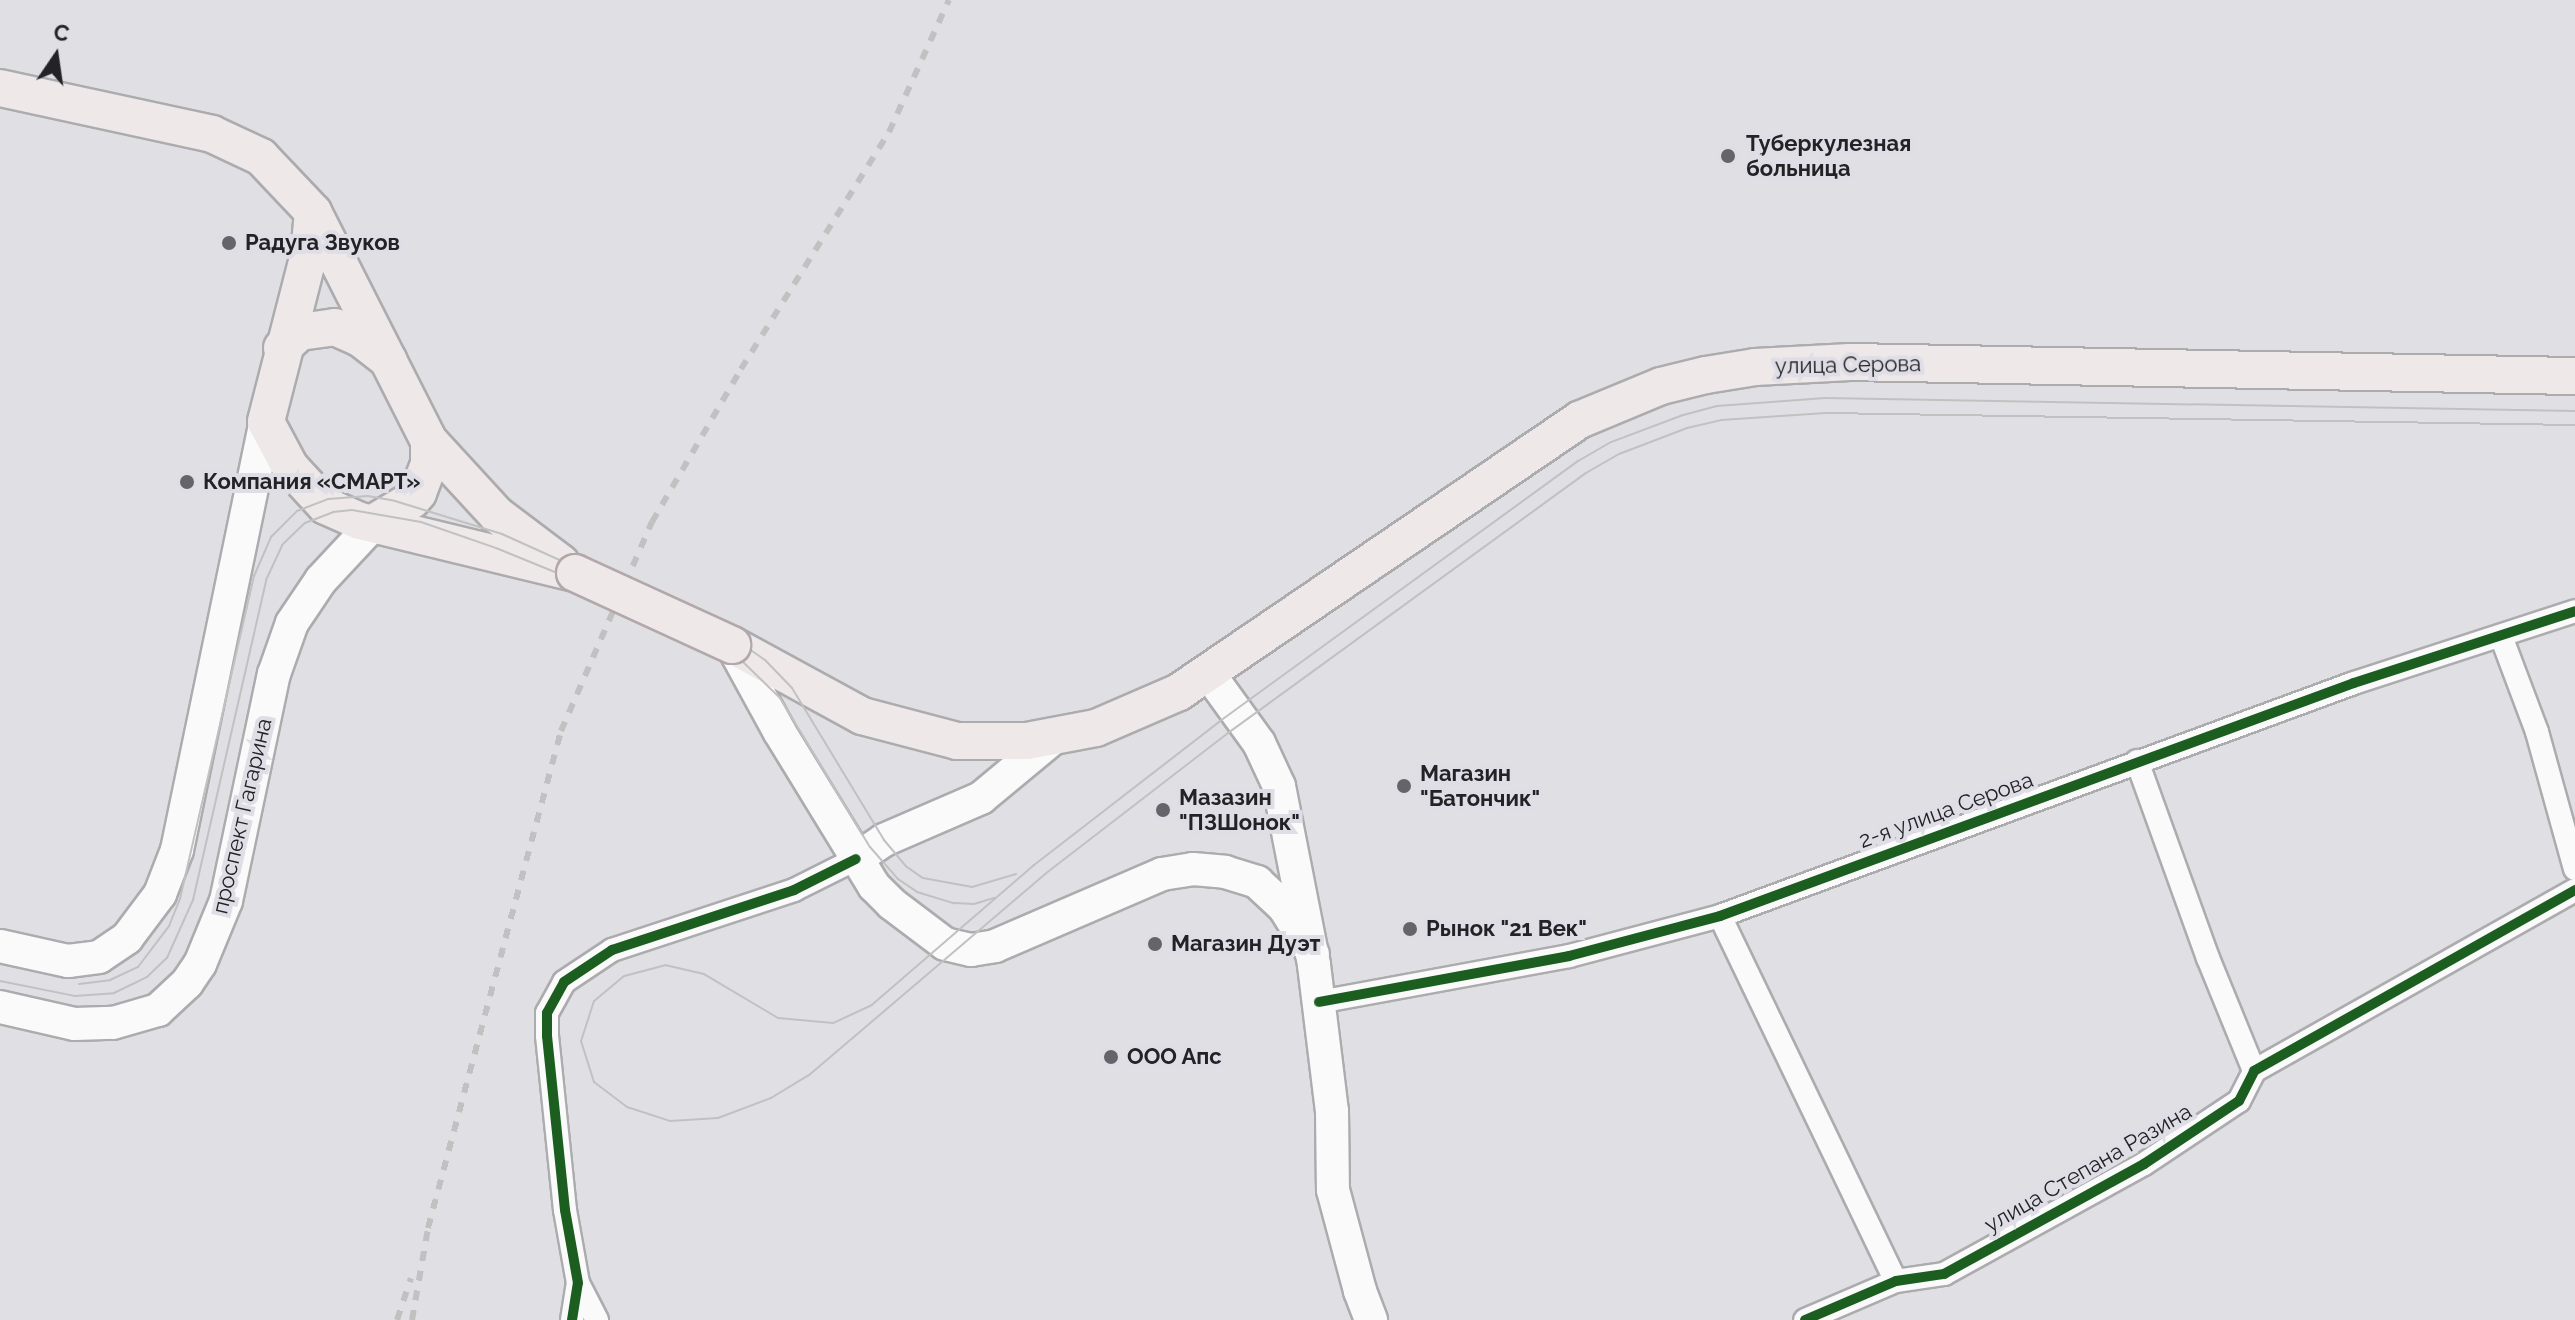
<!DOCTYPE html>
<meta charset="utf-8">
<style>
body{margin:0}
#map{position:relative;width:2575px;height:1320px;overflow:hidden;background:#e0e0e4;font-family:Raleway,sans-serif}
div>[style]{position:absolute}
.roads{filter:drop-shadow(2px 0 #acacaf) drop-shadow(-2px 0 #acacaf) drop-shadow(0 2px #acacaf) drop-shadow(0 -2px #acacaf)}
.minor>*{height:22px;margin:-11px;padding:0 11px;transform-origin:11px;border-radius:11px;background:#fafafb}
.secondary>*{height:32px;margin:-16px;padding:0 16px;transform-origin:16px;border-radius:16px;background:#fafafb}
.primary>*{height:36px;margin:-18px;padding:0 18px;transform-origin:18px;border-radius:18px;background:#eee8e9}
.tram>*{height:2px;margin:-1px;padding:0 1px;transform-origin:1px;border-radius:1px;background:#c1c1c1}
.rail>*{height:6px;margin-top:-3px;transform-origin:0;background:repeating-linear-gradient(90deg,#c1c1c1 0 10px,transparent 0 20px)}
.bridges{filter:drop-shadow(2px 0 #b2a8aa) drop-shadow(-2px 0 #b2a8aa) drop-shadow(0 2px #b2a8aa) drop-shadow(0 -2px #b2a8aa)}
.primary-bridge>*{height:36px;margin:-18px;padding:0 18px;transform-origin:18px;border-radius:18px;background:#eee8e9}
.cycleway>*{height:10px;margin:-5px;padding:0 5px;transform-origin:5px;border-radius:5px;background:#1b5e20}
.dots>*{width:22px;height:22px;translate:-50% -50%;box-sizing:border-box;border:4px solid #dfdee6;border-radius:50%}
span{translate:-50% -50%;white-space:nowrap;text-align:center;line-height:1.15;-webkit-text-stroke:8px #dfdee6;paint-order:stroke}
.poi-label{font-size:22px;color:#232225;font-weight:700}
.left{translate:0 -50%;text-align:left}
.street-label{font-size:22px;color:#232225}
.north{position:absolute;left:16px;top:16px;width:80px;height:80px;-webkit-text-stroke:6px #dfdee6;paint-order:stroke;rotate:13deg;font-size:22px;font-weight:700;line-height:32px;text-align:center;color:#232225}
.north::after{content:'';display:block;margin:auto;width:28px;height:36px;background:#232225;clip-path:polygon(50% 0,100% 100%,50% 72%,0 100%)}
</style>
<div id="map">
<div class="roads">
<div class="minor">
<div style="left:2501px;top:636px;width:103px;rotate:69.4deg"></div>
<div style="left:2537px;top:732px;width:142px;rotate:74.5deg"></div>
<div style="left:2137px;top:761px;width:209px;rotate:70.2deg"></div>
<div style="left:2208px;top:958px;width:122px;rotate:67.8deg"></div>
<div style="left:1720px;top:916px;width:405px;rotate:64.3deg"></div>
<div style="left:1319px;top:1002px;width:254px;rotate:-10.4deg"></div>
<div style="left:1569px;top:956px;width:156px;rotate:-14.8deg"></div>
<div style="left:1720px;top:916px;width:675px;rotate:-20.18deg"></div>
<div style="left:2354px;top:683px;width:232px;rotate:-18deg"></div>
<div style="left:578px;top:1283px;width:42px;rotate:62.8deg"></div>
<div style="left:572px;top:1320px;width:37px;rotate:-81deg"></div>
<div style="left:578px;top:1283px;width:74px;rotate:-100.1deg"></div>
<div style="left:565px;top:1210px;width:175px;rotate:-95.9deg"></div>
<div style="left:547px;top:1036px;width:23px;rotate:-90deg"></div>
<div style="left:547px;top:1013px;width:35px;rotate:-61deg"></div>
<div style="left:564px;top:982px;width:58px;rotate:-33.7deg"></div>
<div style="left:612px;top:950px;width:192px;rotate:-18.2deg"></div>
<div style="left:794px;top:890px;width:69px;rotate:-26.6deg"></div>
<div style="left:1805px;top:1320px;width:99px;rotate:-23.2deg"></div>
<div style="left:1896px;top:1281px;width:49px;rotate:-8.3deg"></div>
<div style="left:1944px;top:1274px;width:228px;rotate:-28.8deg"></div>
<div style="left:2144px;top:1164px;width:114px;rotate:-33.6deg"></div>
<div style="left:2239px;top:1101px;width:34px;rotate:-63deg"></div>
<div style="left:2254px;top:1071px;width:369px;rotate:-29.4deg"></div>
</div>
<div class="secondary">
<div style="left:732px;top:645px;width:98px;rotate:61.3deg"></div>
<div style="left:779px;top:731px;width:182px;rotate:58.5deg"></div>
<div style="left:874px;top:886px;width:25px;rotate:45deg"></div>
<div style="left:892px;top:904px;width:66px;rotate:37deg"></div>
<div style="left:945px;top:944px;width:27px;rotate:13deg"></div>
<div style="left:971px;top:950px;width:24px;rotate:-9deg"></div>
<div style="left:995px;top:946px;width:182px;rotate:-23.3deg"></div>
<div style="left:1162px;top:874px;width:31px;rotate:-9deg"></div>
<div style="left:1193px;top:869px;width:32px;rotate:5deg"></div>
<div style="left:1225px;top:872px;width:34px;rotate:17deg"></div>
<div style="left:1257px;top:882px;width:37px;rotate:43deg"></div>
<div style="left:1284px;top:907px;width:55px;rotate:58.3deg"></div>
<div style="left:1209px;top:674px;width:85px;rotate:54.1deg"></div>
<div style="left:1259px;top:743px;width:47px;rotate:65.1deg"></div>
<div style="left:1279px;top:786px;width:182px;rotate:78.9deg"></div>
<div style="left:1314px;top:965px;width:147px;rotate:83deg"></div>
<div style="left:1332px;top:1111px;width:79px;rotate:89.3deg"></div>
<div style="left:1333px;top:1190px;width:105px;rotate:75deg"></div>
<div style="left:1360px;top:1291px;width:31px;rotate:69deg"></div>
<div style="left:856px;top:859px;width:34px;rotate:-34deg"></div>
<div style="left:884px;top:840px;width:106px;rotate:-23.4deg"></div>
<div style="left:981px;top:798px;width:100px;rotate:-39.7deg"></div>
<div style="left:0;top:946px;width:70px;rotate:12.4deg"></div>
<div style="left:68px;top:961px;width:31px;rotate:-7deg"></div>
<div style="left:99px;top:957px;width:34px;rotate:-34deg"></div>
<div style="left:127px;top:938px;width:55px;rotate:-53.1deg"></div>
<div style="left:160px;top:894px;width:47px;rotate:-68.9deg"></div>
<div style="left:177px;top:850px;width:437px;rotate:-78.3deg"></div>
<div style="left:0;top:1007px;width:77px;rotate:12.8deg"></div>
<div style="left:75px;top:1024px;width:38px;rotate:-2deg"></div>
<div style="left:113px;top:1023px;width:47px;rotate:-16.1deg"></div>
<div style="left:158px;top:1010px;width:40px;rotate:-43deg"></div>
<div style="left:187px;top:983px;width:23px;rotate:-56deg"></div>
<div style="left:200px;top:964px;width:68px;rotate:-67.6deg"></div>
<div style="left:226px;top:901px;width:232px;rotate:-78.1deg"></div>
<div style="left:274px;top:674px;width:54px;rotate:-70.6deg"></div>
<div style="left:292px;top:623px;width:52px;rotate:-56deg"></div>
<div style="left:321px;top:580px;width:79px;rotate:-47deg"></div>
</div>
<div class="primary">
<div style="left:0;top:88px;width:217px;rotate:12.2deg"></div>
<div style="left:212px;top:134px;width:54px;rotate:25.1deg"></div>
<div style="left:261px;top:157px;width:76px;rotate:46.6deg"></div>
<div style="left:313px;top:212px;width:166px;rotate:63.1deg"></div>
<div style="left:313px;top:212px;width:42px;rotate:95.4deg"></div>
<div style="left:309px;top:254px;width:173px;rotate:104.4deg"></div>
<div style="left:266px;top:422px;width:51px;rotate:61.9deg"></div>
<div style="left:290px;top:467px;width:53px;rotate:47.3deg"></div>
<div style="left:326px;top:506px;width:37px;rotate:24deg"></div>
<div style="left:360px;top:521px;width:221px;rotate:13.6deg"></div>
<div style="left:282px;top:348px;width:24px;rotate:-42deg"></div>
<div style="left:300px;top:332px;width:35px;rotate:-8deg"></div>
<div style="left:335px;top:327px;width:27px;rotate:24deg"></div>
<div style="left:360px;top:338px;width:36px;rotate:38deg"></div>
<div style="left:388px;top:360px;width:91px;rotate:63.2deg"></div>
<div style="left:429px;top:441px;width:23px;rotate:90deg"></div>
<div style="left:429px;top:464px;width:31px;rotate:111deg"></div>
<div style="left:418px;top:493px;width:9px;rotate:131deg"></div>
<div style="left:412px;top:500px;width:43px;rotate:149.3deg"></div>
<div style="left:429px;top:441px;width:100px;rotate:47.4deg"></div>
<div style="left:497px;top:515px;width:80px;rotate:36.9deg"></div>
<div style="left:732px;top:645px;width:148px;rotate:28.6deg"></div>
<div style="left:862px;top:716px;width:98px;rotate:14.7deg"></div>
<div style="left:957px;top:741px;width:70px"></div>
<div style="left:1027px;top:741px;width:70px;rotate:-10.7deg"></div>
<div style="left:1096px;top:728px;width:90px;rotate:-23.4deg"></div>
<div style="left:1179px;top:692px;width:484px;rotate:-34.2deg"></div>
<div style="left:1579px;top:420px;width:89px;rotate:-22.5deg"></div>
<div style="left:1661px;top:386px;width:46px;rotate:-13.7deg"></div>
<div style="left:1706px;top:375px;width:50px;rotate:-9.3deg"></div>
<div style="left:1755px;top:367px;width:95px;rotate:-3deg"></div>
<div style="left:1850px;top:362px;width:725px;rotate:1.11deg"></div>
</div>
</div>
<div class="tram">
<div style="left:2575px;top:411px;width:750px;rotate:-179.01deg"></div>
<div style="left:1825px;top:398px;width:108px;rotate:175.8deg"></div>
<div style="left:1717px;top:406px;width:35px;rotate:165deg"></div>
<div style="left:1683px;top:415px;width:77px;rotate:159.4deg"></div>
<div style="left:1611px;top:442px;width:38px;rotate:150deg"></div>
<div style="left:1578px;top:461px;width:444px;rotate:144deg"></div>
<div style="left:1219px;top:722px;width:234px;rotate:142.3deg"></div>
<div style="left:1034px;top:865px;width:214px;rotate:139.2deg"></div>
<div style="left:872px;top:1005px;width:43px;rotate:155.2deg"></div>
<div style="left:833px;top:1023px;width:55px;rotate:-174.8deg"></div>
<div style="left:778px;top:1018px;width:86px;rotate:-149.3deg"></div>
<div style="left:704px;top:974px;width:39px;rotate:-167deg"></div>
<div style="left:666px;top:965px;width:43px;rotate:165.3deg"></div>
<div style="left:624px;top:976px;width:39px;rotate:140deg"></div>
<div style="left:594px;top:1001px;width:42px;rotate:108deg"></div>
<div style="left:581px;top:1041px;width:43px;rotate:72.4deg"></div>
<div style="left:594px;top:1082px;width:41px;rotate:37.1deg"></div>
<div style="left:627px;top:1107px;width:45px;rotate:18deg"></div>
<div style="left:670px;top:1121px;width:48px;rotate:-3.6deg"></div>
<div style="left:718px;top:1118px;width:57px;rotate:-20.7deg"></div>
<div style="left:771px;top:1098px;width:44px;rotate:-31.2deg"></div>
<div style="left:809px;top:1075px;width:310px;rotate:-40.4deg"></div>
<div style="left:1045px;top:874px;width:231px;rotate:-37.6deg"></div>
<div style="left:1228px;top:733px;width:442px;rotate:-36deg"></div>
<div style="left:1586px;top:473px;width:38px;rotate:-30deg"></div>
<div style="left:1619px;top:454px;width:73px;rotate:-20.9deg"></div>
<div style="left:1687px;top:428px;width:35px;rotate:-13deg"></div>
<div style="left:1721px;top:420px;width:105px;rotate:-3.8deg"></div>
<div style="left:1826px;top:413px;width:749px;rotate:0.92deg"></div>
<div style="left:0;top:981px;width:76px;rotate:11.3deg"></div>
<div style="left:75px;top:996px;width:39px;rotate:-4deg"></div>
<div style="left:114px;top:993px;width:37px;rotate:-26deg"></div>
<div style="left:147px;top:977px;width:28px;rotate:-44deg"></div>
<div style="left:167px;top:958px;width:64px;rotate:-65.9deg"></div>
<div style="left:193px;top:900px;width:328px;rotate:-77.1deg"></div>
<div style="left:266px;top:580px;width:38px;rotate:-65deg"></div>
<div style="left:282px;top:545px;width:32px;rotate:-44deg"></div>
<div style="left:305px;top:523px;width:30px;rotate:-21deg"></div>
<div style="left:333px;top:512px;width:19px;rotate:-6deg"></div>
<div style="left:352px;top:510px;width:70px;rotate:9.9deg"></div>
<div style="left:421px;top:522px;width:79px;rotate:19.1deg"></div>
<div style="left:496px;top:548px;width:82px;rotate:22.2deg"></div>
<div style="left:572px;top:579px;width:183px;rotate:25.2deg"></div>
<div style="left:738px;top:657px;width:59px;rotate:44.3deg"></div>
<div style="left:780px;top:698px;width:174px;rotate:58.9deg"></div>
<div style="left:870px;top:847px;width:43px;rotate:48.8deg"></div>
<div style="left:898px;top:879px;width:23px;rotate:34deg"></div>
<div style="left:917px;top:892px;width:39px;rotate:17deg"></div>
<div style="left:954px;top:903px;width:20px;rotate:3deg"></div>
<div style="left:974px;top:904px;width:21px;rotate:-17deg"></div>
<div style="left:79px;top:984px;width:31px;rotate:-7deg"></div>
<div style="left:110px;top:980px;width:31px;rotate:-25deg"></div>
<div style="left:138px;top:967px;width:51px;rotate:-52.9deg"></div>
<div style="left:169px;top:926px;width:29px;rotate:-68deg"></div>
<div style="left:180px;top:899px;width:331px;rotate:-77.1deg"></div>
<div style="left:254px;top:576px;width:43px;rotate:-66.4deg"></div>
<div style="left:271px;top:537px;width:37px;rotate:-45deg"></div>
<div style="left:297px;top:511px;width:33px;rotate:-21deg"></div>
<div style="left:328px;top:499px;width:40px;rotate:-4.3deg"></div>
<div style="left:368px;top:496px;width:27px;rotate:10deg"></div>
<div style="left:395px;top:501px;width:112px;rotate:17.1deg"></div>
<div style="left:502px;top:534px;width:256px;rotate:24.3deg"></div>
<div style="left:735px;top:639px;width:37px;rotate:35deg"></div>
<div style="left:765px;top:660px;width:39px;rotate:46deg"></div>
<div style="left:792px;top:688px;width:178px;rotate:58.8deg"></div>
<div style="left:884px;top:840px;width:35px;rotate:50deg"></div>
<div style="left:907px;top:867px;width:19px;rotate:35deg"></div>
<div style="left:923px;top:878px;width:50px;rotate:10.4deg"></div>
<div style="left:972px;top:887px;width:46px;rotate:-16.5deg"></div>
</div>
<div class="rail">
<div style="left:397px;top:1320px;width:44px;rotate:-71.6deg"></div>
<div style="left:412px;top:1320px;width:93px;rotate:-80.1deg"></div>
<div style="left:428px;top:1228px;width:514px;rotate:-75.02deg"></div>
<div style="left:561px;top:731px;width:228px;rotate:-66.5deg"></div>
<div style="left:652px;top:522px;width:177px;rotate:-59.8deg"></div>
<div style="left:741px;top:369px;width:279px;rotate:-58deg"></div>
<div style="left:889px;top:132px;width:145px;rotate:-65.6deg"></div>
</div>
<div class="bridges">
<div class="primary-bridge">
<div style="left:575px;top:573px;width:173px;rotate:24.6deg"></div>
</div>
</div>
<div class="cycleway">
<div style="left:1319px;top:1002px;width:254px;rotate:-10.4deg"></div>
<div style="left:1569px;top:956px;width:156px;rotate:-14.8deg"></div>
<div style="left:1720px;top:916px;width:675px;rotate:-20.18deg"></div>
<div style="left:2354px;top:683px;width:232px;rotate:-18deg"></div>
<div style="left:572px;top:1320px;width:37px;rotate:-81deg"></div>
<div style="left:578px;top:1283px;width:74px;rotate:-100.1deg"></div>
<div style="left:565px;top:1210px;width:175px;rotate:-95.9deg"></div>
<div style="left:547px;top:1036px;width:23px;rotate:-90deg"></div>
<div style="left:547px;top:1013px;width:35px;rotate:-61deg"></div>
<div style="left:564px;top:982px;width:58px;rotate:-33.7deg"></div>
<div style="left:612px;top:950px;width:192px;rotate:-18.2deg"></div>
<div style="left:794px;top:890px;width:69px;rotate:-26.6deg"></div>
<div style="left:1805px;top:1320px;width:99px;rotate:-23.2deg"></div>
<div style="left:1896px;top:1281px;width:49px;rotate:-8.3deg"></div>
<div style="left:1944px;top:1274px;width:228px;rotate:-28.8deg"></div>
<div style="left:2144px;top:1164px;width:114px;rotate:-33.6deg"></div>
<div style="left:2239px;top:1101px;width:34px;rotate:-63deg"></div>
<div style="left:2254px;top:1071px;width:369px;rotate:-29.4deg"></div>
</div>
<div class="dots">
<div style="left:1728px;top:156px;background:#656468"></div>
<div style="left:229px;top:243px;background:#656468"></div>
<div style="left:187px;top:482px;background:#656468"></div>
<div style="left:1404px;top:786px;background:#656468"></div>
<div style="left:1163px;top:810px;background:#656468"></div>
<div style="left:1410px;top:929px;background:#656468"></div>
<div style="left:1155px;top:944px;background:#656468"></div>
<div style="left:1111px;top:1057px;background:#656468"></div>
</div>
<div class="poi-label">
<span class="left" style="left:1746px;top:156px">Туберкулезная<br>больница</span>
<span class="left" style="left:245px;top:243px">Радуга Звуков</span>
<span class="left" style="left:203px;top:482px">Компания «СМАРТ»</span>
<span class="left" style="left:1420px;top:786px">Магазин<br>"Батончик"</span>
<span class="left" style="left:1179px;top:810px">Мазазин<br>"ПЗШонок"</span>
<span class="left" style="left:1426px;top:929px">Рынок "21 Век"</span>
<span class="left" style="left:1171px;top:944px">Магазин Дуэт</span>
<span class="left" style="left:1127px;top:1057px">ООО Апс</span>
</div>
<div class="street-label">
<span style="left:1848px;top:365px;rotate:-1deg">улица Серова</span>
<span style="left:1946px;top:810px;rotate:-20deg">2-я улица Серова</span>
<span style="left:242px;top:816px;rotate:-77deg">проспект Гагарина</span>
<span style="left:2088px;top:1168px;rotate:-30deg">улица Степана Разина</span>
</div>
<div class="north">С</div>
</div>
